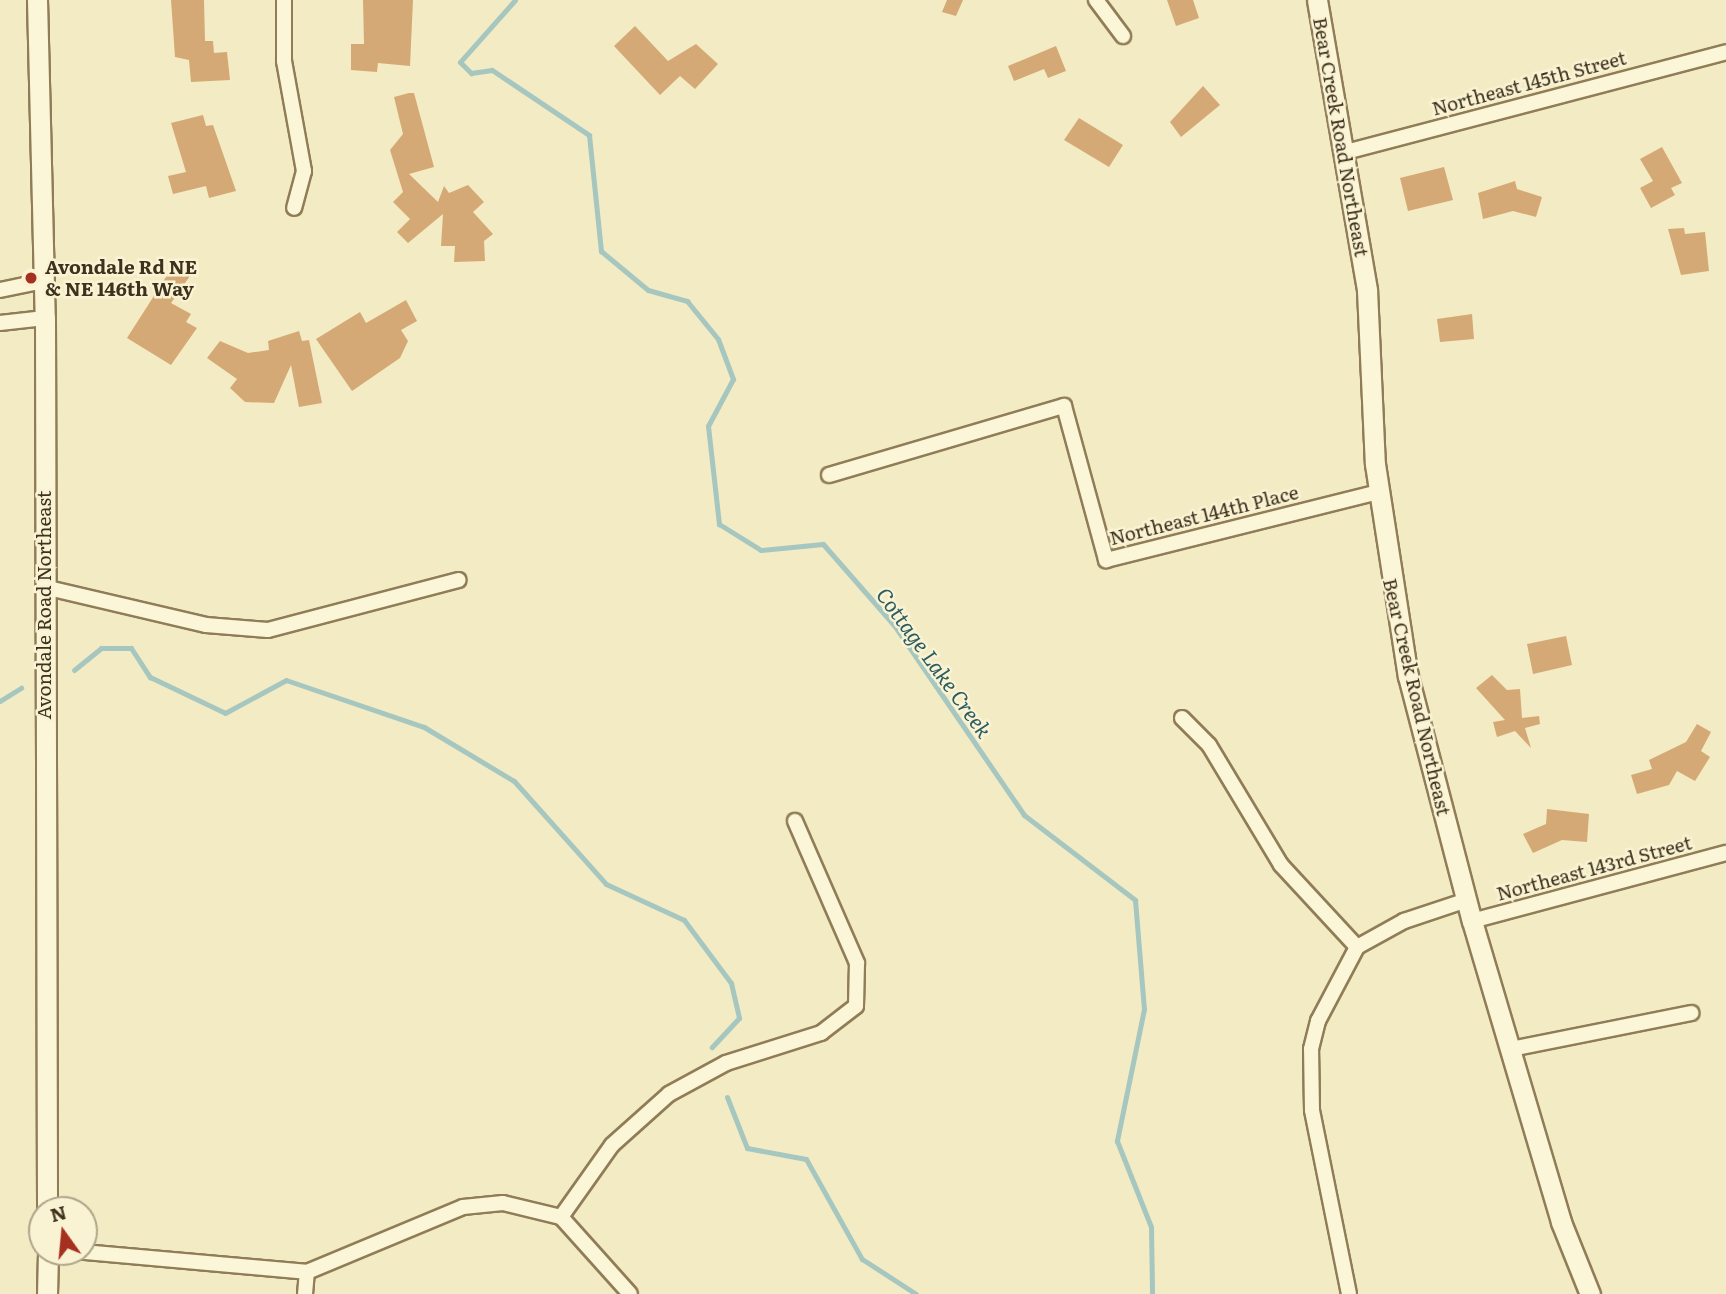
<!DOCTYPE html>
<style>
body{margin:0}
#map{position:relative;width:1726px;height:1294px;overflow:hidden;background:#f3ebc3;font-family:Literata,serif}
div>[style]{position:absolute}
.stream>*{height:5px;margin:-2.5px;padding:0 2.5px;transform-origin:2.5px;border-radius:2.5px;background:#a6c6c0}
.building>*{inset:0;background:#d5a975}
.roads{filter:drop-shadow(2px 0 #907d57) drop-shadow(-2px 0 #907d57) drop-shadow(0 2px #907d57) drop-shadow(0 -2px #907d57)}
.street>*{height:14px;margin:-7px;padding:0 7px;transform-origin:7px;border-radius:7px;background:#fcf6d8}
.secondary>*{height:19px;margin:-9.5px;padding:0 9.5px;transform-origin:9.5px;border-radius:9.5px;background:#fcf6d8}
.dots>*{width:19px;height:19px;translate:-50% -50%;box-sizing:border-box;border:4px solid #f9f3d4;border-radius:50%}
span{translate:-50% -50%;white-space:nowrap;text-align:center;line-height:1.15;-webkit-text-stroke:5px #f9f3d4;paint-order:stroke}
.street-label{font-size:19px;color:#3e311d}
.poi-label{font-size:19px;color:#3e311d;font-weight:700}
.left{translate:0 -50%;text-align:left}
.water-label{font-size:21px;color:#2b5c60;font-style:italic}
.north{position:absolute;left:28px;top:1196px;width:70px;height:70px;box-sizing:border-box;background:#f9f3d4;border:2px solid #aea58b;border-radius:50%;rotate:345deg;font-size:19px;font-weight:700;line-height:28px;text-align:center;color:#3e311d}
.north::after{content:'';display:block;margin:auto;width:24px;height:32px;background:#a63020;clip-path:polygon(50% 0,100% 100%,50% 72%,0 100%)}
</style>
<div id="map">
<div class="stream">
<div style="left:515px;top:0;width:83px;rotate:131.6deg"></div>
<div style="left:460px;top:62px;width:16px;rotate:45deg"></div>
<div style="left:471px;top:73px;width:21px;rotate:-8deg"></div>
<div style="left:492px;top:70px;width:117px;rotate:33.8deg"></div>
<div style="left:589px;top:135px;width:117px;rotate:84.1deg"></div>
<div style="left:601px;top:251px;width:61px;rotate:39.7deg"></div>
<div style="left:648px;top:290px;width:41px;rotate:15.8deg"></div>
<div style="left:687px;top:301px;width:49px;rotate:50.8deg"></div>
<div style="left:718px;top:339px;width:43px;rotate:69.4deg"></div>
<div style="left:733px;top:379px;width:53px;rotate:118deg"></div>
<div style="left:708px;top:426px;width:99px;rotate:83.6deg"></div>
<div style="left:719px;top:524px;width:49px;rotate:31.8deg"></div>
<div style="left:761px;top:550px;width:62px;rotate:-5.5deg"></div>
<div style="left:823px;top:544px;width:108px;rotate:48.8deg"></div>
<div style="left:894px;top:625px;width:230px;rotate:55.6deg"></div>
<div style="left:1024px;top:815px;width:140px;rotate:37.4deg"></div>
<div style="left:1135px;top:900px;width:109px;rotate:85.3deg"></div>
<div style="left:1144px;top:1009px;width:135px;rotate:101.6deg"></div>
<div style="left:1117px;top:1141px;width:92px;rotate:68.4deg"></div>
<div style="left:1151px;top:1227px;width:67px;rotate:89.1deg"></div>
<div style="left:74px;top:670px;width:35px;rotate:-39deg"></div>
<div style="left:101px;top:648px;width:30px"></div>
<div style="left:131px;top:648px;width:35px;rotate:57deg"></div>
<div style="left:150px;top:677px;width:83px;rotate:25.6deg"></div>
<div style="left:225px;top:713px;width:69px;rotate:-28.4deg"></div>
<div style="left:286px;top:680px;width:146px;rotate:18.8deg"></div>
<div style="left:424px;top:727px;width:105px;rotate:31deg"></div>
<div style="left:514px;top:781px;width:138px;rotate:48.2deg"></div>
<div style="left:606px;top:884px;width:86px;rotate:24.8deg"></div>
<div style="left:684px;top:920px;width:79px;rotate:53.3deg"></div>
<div style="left:731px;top:983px;width:36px;rotate:77deg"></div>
<div style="left:739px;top:1018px;width:40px;rotate:133deg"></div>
<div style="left:0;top:701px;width:25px;rotate:-32deg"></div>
<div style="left:727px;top:1097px;width:55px;rotate:68.6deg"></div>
<div style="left:747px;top:1148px;width:60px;rotate:10.6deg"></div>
<div style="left:806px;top:1159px;width:115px;rotate:60.8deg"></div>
<div style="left:862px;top:1259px;width:64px;rotate:32.9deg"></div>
</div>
<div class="building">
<div style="clip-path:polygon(171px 0,204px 0,205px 41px,213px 41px,214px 53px,227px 52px,230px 80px,191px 82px,189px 60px,175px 57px)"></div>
<div style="clip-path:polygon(363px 0,413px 0,410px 66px,378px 63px,377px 72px,351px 70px,351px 44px,364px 44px)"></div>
<div style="clip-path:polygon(947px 0,963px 0,956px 16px,942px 12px)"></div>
<div style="clip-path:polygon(1167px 0,1193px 0,1199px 18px,1176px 26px)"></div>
<div style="clip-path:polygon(635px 26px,668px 61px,696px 44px,718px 64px,695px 89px,680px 76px,660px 95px,614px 46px)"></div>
<div style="clip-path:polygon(1056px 46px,1066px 71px,1048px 78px,1044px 69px,1014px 81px,1008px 66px)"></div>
<div style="clip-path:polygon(1203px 86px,1220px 105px,1181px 137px,1170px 122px)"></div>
<div style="clip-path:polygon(409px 93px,414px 93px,434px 167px,409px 174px,438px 202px,444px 186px,449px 193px,468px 185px,484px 202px,473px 212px,493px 234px,484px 241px,485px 261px,454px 262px,455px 246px,441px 246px,443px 214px,408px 243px,397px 232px,410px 219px,393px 202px,403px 192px,390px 150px,403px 134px,394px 97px)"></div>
<div style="clip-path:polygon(203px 115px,206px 126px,213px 125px,236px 191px,209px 198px,206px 186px,173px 194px,168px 176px,186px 172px,171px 123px)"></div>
<div style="clip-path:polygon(1079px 118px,1123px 145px,1109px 167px,1064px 140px)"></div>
<div style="clip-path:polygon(1662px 147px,1682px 183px,1671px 188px,1675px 195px,1651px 208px,1640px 188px,1653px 181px,1640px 159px)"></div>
<div style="clip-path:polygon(1444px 167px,1453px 200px,1408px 211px,1400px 178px)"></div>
<div style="clip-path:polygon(1515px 181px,1517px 189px,1542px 197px,1536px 217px,1513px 211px,1483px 219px,1478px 193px)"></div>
<div style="clip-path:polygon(1684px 228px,1685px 234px,1705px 232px,1709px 271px,1681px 275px,1668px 229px)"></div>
<div style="clip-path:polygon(175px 263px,192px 273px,171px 303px,191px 314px,186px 322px,197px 328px,171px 365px,127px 338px)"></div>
<div style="clip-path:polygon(406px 300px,417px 321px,401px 330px,408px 341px,400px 358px,352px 391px,316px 339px,360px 312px,366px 323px)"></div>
<div style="clip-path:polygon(1472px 314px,1474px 339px,1440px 342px,1437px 319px)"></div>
<div style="clip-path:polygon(299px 331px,302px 341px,309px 340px,322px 403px,299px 407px,291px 365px,274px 403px,245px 402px,230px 388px,237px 379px,207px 358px,220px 341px,248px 353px,269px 350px,268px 341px)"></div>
<div style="clip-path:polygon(1566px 636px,1572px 665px,1533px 674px,1527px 644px)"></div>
<div style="clip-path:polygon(1492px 675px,1507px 690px,1520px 689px,1522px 718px,1539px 716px,1540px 724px,1525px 728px,1531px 748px,1515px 731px,1497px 737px,1493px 722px,1505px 720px,1476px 688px)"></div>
<div style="clip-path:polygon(1697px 724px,1711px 732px,1701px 751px,1710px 757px,1695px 781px,1677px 771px,1669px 785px,1637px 794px,1631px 775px,1652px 769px,1649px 760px,1686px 742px)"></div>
<div style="clip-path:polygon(1547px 809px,1589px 814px,1587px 842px,1562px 840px,1533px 853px,1523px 834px,1546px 824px)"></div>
</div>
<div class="roads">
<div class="street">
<div style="left:284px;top:0;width:61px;rotate:90deg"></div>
<div style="left:284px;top:61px;width:112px;rotate:79.7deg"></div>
<div style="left:304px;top:171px;width:38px;rotate:105deg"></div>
<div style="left:1096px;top:0;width:45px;rotate:53.1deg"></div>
<div style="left:1342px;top:153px;width:397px;rotate:-14.7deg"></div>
<div style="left:0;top:290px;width:45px;rotate:-11.6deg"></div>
<div style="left:0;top:323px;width:45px;rotate:-6.3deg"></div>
<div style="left:829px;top:475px;width:245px;rotate:-16.4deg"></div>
<div style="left:1064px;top:406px;width:160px;rotate:74.7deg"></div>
<div style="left:1106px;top:560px;width:281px;rotate:-14deg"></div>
<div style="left:44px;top:587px;width:166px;rotate:13.2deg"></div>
<div style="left:206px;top:625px;width:62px;rotate:4.6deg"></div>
<div style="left:268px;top:630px;width:197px;rotate:-14.7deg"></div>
<div style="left:1182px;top:718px;width:38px;rotate:45deg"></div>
<div style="left:1209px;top:745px;width:140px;rotate:59deg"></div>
<div style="left:1281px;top:865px;width:112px;rotate:47.2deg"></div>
<div style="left:1472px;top:921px;width:263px;rotate:-15deg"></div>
<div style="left:1511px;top:1049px;width:184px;rotate:-11.3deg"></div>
<div style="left:561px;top:1217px;width:103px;rotate:48.1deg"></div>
<div style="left:84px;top:1252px;width:224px;rotate:5.1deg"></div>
<div style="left:307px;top:1272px;width:169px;rotate:-22.6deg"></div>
<div style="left:463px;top:1207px;width:40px;rotate:-5.7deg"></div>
<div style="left:503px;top:1203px;width:60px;rotate:13.6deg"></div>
<div style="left:561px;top:1217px;width:88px;rotate:-54.7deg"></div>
<div style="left:612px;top:1145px;width:76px;rotate:-41.8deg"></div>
<div style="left:669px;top:1094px;width:65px;rotate:-28.5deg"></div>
<div style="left:726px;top:1063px;width:100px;rotate:-17.5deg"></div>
<div style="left:821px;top:1033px;width:44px;rotate:-37.6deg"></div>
<div style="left:856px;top:1006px;width:43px;rotate:-88.7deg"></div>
<div style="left:857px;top:963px;width:155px;rotate:-113.6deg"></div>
<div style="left:305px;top:1294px;width:22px;rotate:-85deg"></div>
<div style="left:1349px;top:1294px;width:188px;rotate:-101.4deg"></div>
<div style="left:1312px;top:1110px;width:61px;rotate:-90.9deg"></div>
<div style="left:1311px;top:1049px;width:29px;rotate:-76deg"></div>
<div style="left:1318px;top:1021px;width:84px;rotate:-62.2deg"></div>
<div style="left:1357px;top:947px;width:54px;rotate:-29deg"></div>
<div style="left:1404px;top:921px;width:66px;rotate:-18.4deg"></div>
</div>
<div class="secondary">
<div style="left:37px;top:0;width:318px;rotate:88.6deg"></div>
<div style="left:45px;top:318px;width:892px;rotate:89.87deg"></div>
<div style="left:1317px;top:0;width:294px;rotate:80.2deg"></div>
<div style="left:1367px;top:290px;width:174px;rotate:87.4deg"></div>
<div style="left:1375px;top:464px;width:215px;rotate:81.2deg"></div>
<div style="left:1408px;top:676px;width:253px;rotate:75.4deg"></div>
<div style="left:1472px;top:921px;width:314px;rotate:73.5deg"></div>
<div style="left:1561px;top:1222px;width:78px;rotate:68.1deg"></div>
<div style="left:47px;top:1294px;width:42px;rotate:-88.6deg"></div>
</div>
</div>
<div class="dots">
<div style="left:31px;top:278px;background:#a63020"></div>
</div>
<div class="street-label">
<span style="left:1529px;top:83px;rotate:-15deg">Northeast 145th Street</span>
<span style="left:1341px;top:137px;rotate:80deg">Bear Creek Road Northeast</span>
<span style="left:1204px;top:515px;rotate:-14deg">Northeast 144th Place</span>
<span style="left:44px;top:605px;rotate:-90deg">Avondale Road Northeast</span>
<span style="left:1417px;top:697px;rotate:77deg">Bear Creek Road Northeast</span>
<span style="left:1594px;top:868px;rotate:-15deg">Northeast 143rd Street</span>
</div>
<div class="poi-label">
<span class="left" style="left:45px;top:278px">Avondale Rd NE<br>&amp; NE 146th Way</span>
</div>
<div class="water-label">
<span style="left:935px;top:662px;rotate:54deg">Cottage Lake Creek</span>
</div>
<div class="north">N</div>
</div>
